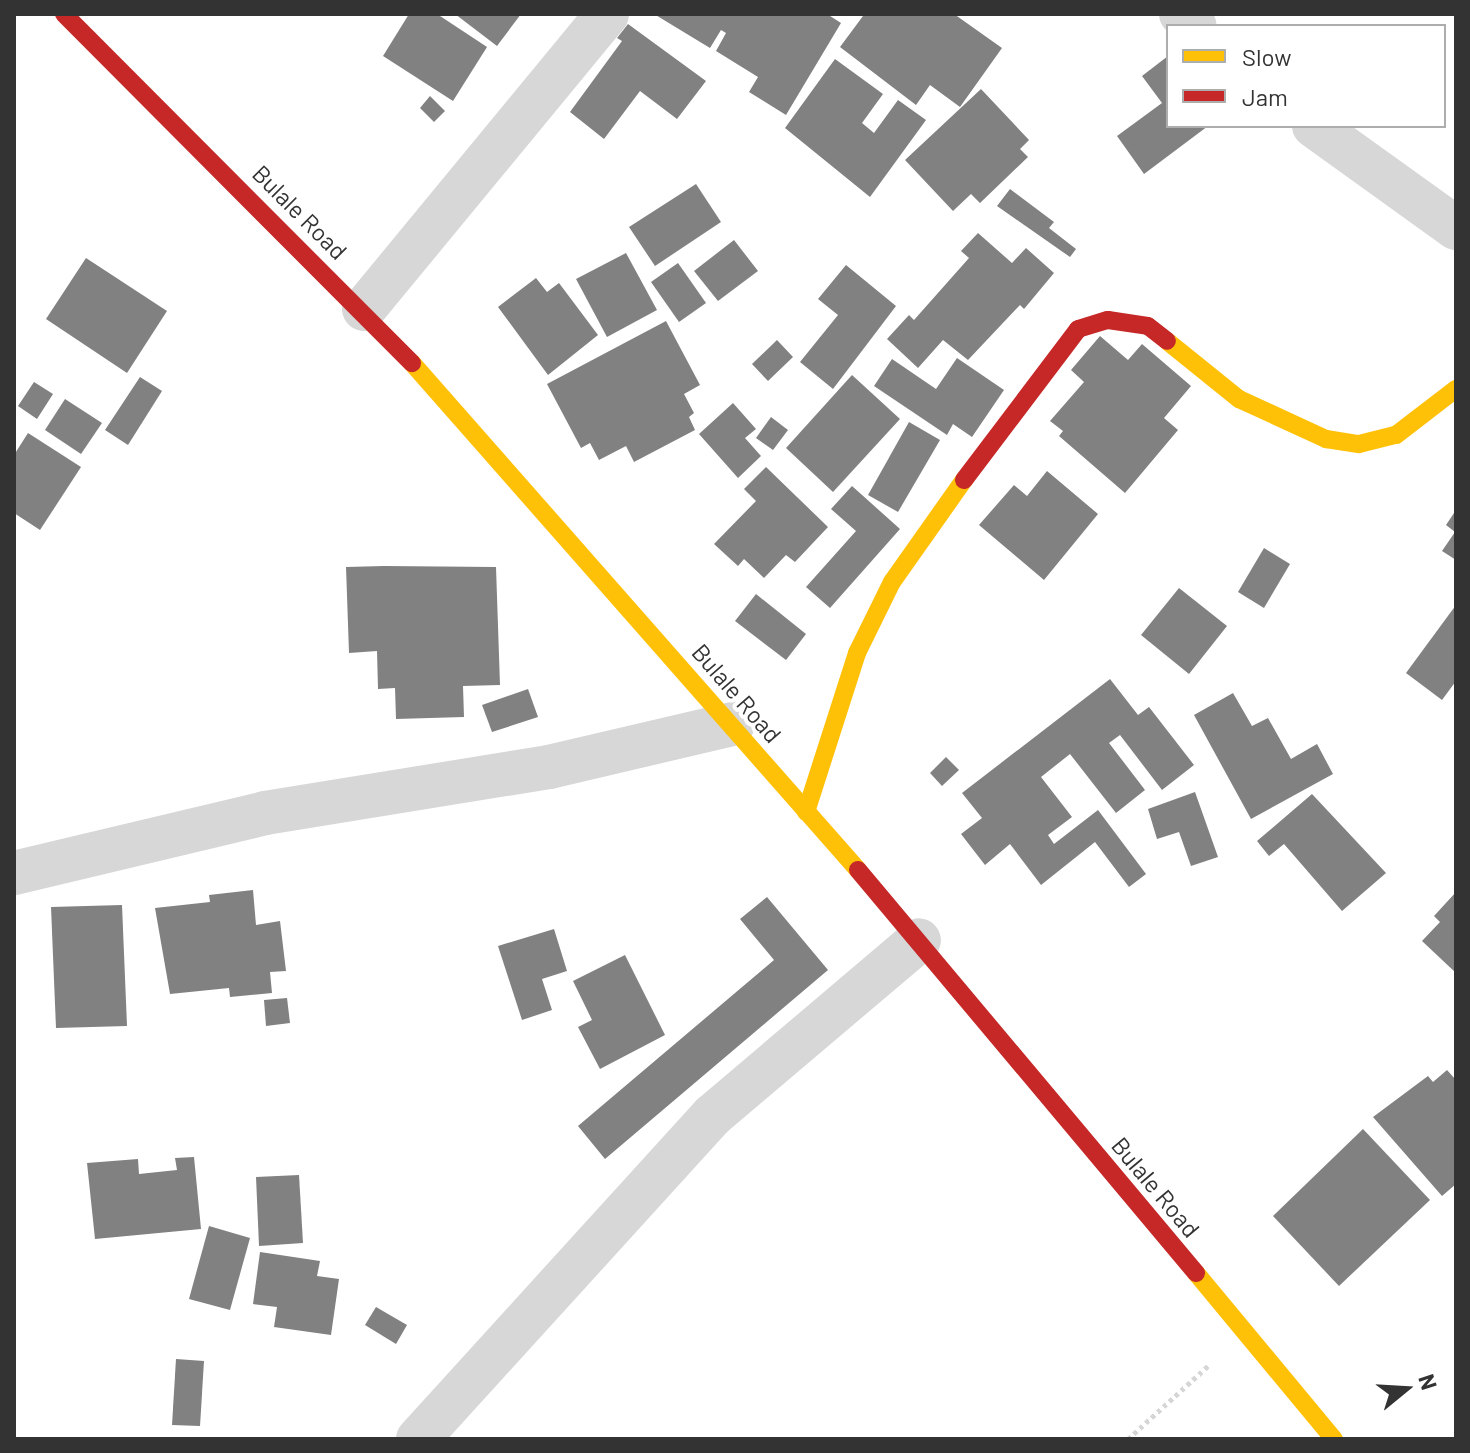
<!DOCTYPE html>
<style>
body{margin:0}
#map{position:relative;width:1470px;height:1453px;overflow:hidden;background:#fff;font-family:Barlow,sans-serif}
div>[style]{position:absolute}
.building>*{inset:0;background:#818181}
.path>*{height:5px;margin-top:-2.5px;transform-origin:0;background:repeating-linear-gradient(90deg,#d6d6d6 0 4px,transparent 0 8px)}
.street>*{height:44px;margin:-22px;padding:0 22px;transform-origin:22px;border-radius:22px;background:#d7d7d7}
.slow>*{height:18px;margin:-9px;padding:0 9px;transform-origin:9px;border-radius:9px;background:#ffc107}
.jam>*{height:18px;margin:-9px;padding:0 9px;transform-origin:9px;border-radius:9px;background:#c62828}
span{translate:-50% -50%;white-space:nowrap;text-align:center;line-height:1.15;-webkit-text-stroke:8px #fff;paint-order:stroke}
.street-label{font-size:24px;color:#333}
.frame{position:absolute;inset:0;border:16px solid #333;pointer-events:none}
.legend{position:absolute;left:1166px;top:24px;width:280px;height:104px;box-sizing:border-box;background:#fff;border:2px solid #adadad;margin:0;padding:10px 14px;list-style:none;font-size:24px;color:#333}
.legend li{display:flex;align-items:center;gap:16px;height:40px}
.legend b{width:40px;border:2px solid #adadad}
.north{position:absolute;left:1366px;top:1349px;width:80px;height:80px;-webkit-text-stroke:6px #fff;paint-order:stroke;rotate:72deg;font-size:22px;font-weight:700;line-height:32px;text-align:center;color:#333}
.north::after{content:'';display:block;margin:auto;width:28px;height:36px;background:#333;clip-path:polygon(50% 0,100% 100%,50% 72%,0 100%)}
</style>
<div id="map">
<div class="building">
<div style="clip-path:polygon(409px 14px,437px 14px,487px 47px,453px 101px,383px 56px)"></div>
<div style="clip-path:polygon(455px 14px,521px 14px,497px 46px)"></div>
<div style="clip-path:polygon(654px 14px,827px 14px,841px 23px,786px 115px,749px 92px,758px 77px,716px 51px,726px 33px,721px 30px,710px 48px)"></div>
<div style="clip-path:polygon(859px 14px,954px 14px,1002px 48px,960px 107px,930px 85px,916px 105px,840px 47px,863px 16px)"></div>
<div style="clip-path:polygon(628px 24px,706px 81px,677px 119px,640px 91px,604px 139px,570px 112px,622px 41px,617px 38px)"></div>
<div style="clip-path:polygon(1168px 56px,1168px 126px,1208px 126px,1144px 174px,1117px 136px,1162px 103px,1142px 76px)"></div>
<div style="clip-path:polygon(835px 59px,883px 94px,862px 123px,874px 133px,898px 100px,926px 120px,870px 197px,785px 128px)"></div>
<div style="clip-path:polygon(981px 89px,1029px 140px,1020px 149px,1028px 157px,980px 203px,971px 194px,953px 211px,905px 160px)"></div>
<div style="clip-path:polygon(430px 96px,445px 111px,434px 122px,420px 108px)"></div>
<div style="clip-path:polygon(696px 184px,721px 222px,655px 266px,629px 227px)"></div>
<div style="clip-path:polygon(1010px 189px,1054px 222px,1049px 228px,1076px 249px,1070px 257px,997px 206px)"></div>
<div style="clip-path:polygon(978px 233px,1012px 263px,1026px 248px,1054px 273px,1024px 309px,1020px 305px,968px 360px,943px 340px,918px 368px,887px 339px,909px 315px,914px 320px,969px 258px,961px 251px)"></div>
<div style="clip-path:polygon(734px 240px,758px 271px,718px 301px,694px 271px)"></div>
<div style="clip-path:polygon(626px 253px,657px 310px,607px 337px,576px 279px)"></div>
<div style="clip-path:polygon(86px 258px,167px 311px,127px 373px,46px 319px)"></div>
<div style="clip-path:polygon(678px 263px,706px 303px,679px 322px,651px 282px)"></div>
<div style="clip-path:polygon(846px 265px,896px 306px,833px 389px,800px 362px,838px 315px,818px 299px)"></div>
<div style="clip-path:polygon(536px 278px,547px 292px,559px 283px,598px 335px,548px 375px,498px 307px)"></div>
<div style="clip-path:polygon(666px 321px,700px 385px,684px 394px,694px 413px,689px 417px,695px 430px,634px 462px,626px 446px,599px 460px,590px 443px,581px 448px,547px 384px)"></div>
<div style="clip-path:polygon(1100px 336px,1128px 360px,1142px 344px,1191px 386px,1164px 418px,1178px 430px,1125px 493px,1059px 436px,1063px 431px,1050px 421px,1084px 382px,1071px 370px)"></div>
<div style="clip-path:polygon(777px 340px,793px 357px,768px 381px,752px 364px)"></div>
<div style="clip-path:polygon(957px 358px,1004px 390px,972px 437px,953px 424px,947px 435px,874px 386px,892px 359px,936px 389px)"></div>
<div style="clip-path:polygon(852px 375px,900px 419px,833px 492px,786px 448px)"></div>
<div style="clip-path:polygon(140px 377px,162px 391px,128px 445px,105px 430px)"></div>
<div style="clip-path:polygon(34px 382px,53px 394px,37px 419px,18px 406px)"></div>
<div style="clip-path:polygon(65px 399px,102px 423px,81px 454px,45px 430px)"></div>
<div style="clip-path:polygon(733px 403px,756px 429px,745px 438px,761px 456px,738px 478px,699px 434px)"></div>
<div style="clip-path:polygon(771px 417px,788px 430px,773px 450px,756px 438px)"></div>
<div style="clip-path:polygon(909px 422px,940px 440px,898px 512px,868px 495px)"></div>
<div style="clip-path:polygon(28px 433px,81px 467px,40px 530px,14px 513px,14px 455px)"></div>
<div style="clip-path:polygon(766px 467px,828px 527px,795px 562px,786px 555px,764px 578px,744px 559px,738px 566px,714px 544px,756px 501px,744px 489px)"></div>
<div style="clip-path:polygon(1047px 471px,1098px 514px,1044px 580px,979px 525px,1014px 485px,1027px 496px)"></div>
<div style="clip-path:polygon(852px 486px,900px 529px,830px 608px,806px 587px,856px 531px,831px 509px)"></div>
<div style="clip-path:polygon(1456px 510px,1456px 560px,1442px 551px,1455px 532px,1446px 525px)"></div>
<div style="clip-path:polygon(1264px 548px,1290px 564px,1264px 608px,1238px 592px)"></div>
<div style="clip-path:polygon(384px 566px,496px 567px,500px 685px,463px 686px,464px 717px,396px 719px,395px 688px,378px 689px,377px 651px,349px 653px,346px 567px)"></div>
<div style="clip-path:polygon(1179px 588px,1227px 626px,1189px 674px,1141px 635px)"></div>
<div style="clip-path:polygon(756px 594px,806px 634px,786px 660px,735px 621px)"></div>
<div style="clip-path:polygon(1456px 605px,1456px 681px,1442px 700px,1406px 673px)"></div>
<div style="clip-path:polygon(1110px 679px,1138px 715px,1149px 707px,1194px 765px,1162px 790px,1120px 735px,1109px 743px,1145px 790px,1116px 813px,1070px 754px,1041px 777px,1072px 817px,1048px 835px,1054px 844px,1098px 810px,1146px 874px,1129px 887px,1095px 842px,1041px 885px,1010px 844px,985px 865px,961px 834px,982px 818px,962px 793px)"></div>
<div style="clip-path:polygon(528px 689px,538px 717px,492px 732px,482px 705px)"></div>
<div style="clip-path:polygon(1233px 693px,1252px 726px,1268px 718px,1291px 759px,1317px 744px,1333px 774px,1251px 819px,1194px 715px)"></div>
<div style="clip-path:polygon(946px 757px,959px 770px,942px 786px,930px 773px)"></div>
<div style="clip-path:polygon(1195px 792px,1218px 857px,1191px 866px,1179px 832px,1157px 839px,1148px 809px)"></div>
<div style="clip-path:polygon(1312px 794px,1386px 873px,1342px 911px,1284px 844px,1269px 856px,1257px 841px)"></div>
<div style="clip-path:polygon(253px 890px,256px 925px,280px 921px,286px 971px,270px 972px,272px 993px,230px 997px,229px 988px,170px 994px,155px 908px,210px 902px,209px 895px)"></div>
<div style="clip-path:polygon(1456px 892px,1456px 973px,1422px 941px,1440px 922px,1434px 916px)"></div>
<div style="clip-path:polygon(767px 897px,828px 970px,605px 1159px,578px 1126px,774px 960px,740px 919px)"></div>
<div style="clip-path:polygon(122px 905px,127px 1026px,56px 1028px,51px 907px)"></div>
<div style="clip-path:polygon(554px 929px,567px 971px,542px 979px,552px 1010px,522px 1020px,498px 946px)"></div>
<div style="clip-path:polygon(625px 955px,665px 1035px,600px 1069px,578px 1027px,592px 1020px,573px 981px)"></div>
<div style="clip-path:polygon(287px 998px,290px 1023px,266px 1026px,264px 1000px)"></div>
<div style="clip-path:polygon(1447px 1070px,1456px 1080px,1456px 1184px,1442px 1196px,1373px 1117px,1428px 1076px,1433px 1082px)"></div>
<div style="clip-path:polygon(1363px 1129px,1430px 1200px,1339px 1286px,1273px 1216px)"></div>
<div style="clip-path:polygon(194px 1157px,201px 1229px,95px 1239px,87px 1163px,138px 1159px,139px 1174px,177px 1170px,175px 1158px)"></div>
<div style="clip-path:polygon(299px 1175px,303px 1243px,259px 1246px,256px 1177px)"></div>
<div style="clip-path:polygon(209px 1226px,250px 1238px,230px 1310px,189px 1299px)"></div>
<div style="clip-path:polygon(260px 1252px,320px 1261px,317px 1276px,339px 1279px,331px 1335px,274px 1327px,277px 1307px,253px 1304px)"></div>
<div style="clip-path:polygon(376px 1307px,407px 1325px,396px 1344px,365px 1325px)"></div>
<div style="clip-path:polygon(176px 1359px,204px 1361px,200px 1426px,172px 1425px)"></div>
</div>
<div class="path">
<div style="left:1128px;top:1439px;width:111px;rotate:-42.4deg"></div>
</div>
<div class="street">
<div style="left:1181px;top:14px;width:18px;rotate:41deg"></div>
<div style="left:1314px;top:126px;width:175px;rotate:35.7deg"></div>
<div style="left:364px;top:309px;width:382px;rotate:-50.5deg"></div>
<div style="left:14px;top:873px;width:258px;rotate:-13.4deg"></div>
<div style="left:265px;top:813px;width:288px;rotate:-9.2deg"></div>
<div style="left:549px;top:767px;width:189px;rotate:-13.2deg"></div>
<div style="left:418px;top:1439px;width:438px;rotate:-47.7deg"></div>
<div style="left:713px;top:1115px;width:270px;rotate:-40.3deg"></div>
</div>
<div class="slow">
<div style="left:1167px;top:341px;width:92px;rotate:38.9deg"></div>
<div style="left:1239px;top:399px;width:96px;rotate:24.7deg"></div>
<div style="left:1326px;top:439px;width:33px;rotate:9deg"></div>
<div style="left:1359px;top:444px;width:38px;rotate:-14deg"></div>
<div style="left:1396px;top:435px;width:76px;rotate:-37.5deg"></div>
<div style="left:412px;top:363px;width:675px;rotate:48.66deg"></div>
<div style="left:806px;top:812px;width:167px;rotate:-72.2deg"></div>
<div style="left:857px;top:653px;width:79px;rotate:-63.8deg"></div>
<div style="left:892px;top:582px;width:125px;rotate:-54.8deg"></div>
<div style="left:1196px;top:1273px;width:216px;rotate:50.3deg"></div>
</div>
<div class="jam">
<div style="left:64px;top:14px;width:493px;rotate:45.1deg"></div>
<div style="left:964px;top:480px;width:189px;rotate:-52.9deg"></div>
<div style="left:1078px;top:329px;width:31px;rotate:-17deg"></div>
<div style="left:1108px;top:320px;width:40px;rotate:8.5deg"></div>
<div style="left:1148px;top:326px;width:24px;rotate:38deg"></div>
<div style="left:858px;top:870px;width:526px;rotate:50.01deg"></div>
</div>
<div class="street-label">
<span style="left:300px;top:212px;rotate:45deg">Bulale Road</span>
<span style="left:737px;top:693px;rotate:49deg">Bulale Road</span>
<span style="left:1156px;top:1187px;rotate:50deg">Bulale Road</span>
</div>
<div class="frame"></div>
<ul class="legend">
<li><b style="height:10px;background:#ffc107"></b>Slow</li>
<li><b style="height:10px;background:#c62828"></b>Jam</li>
</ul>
<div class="north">N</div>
</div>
